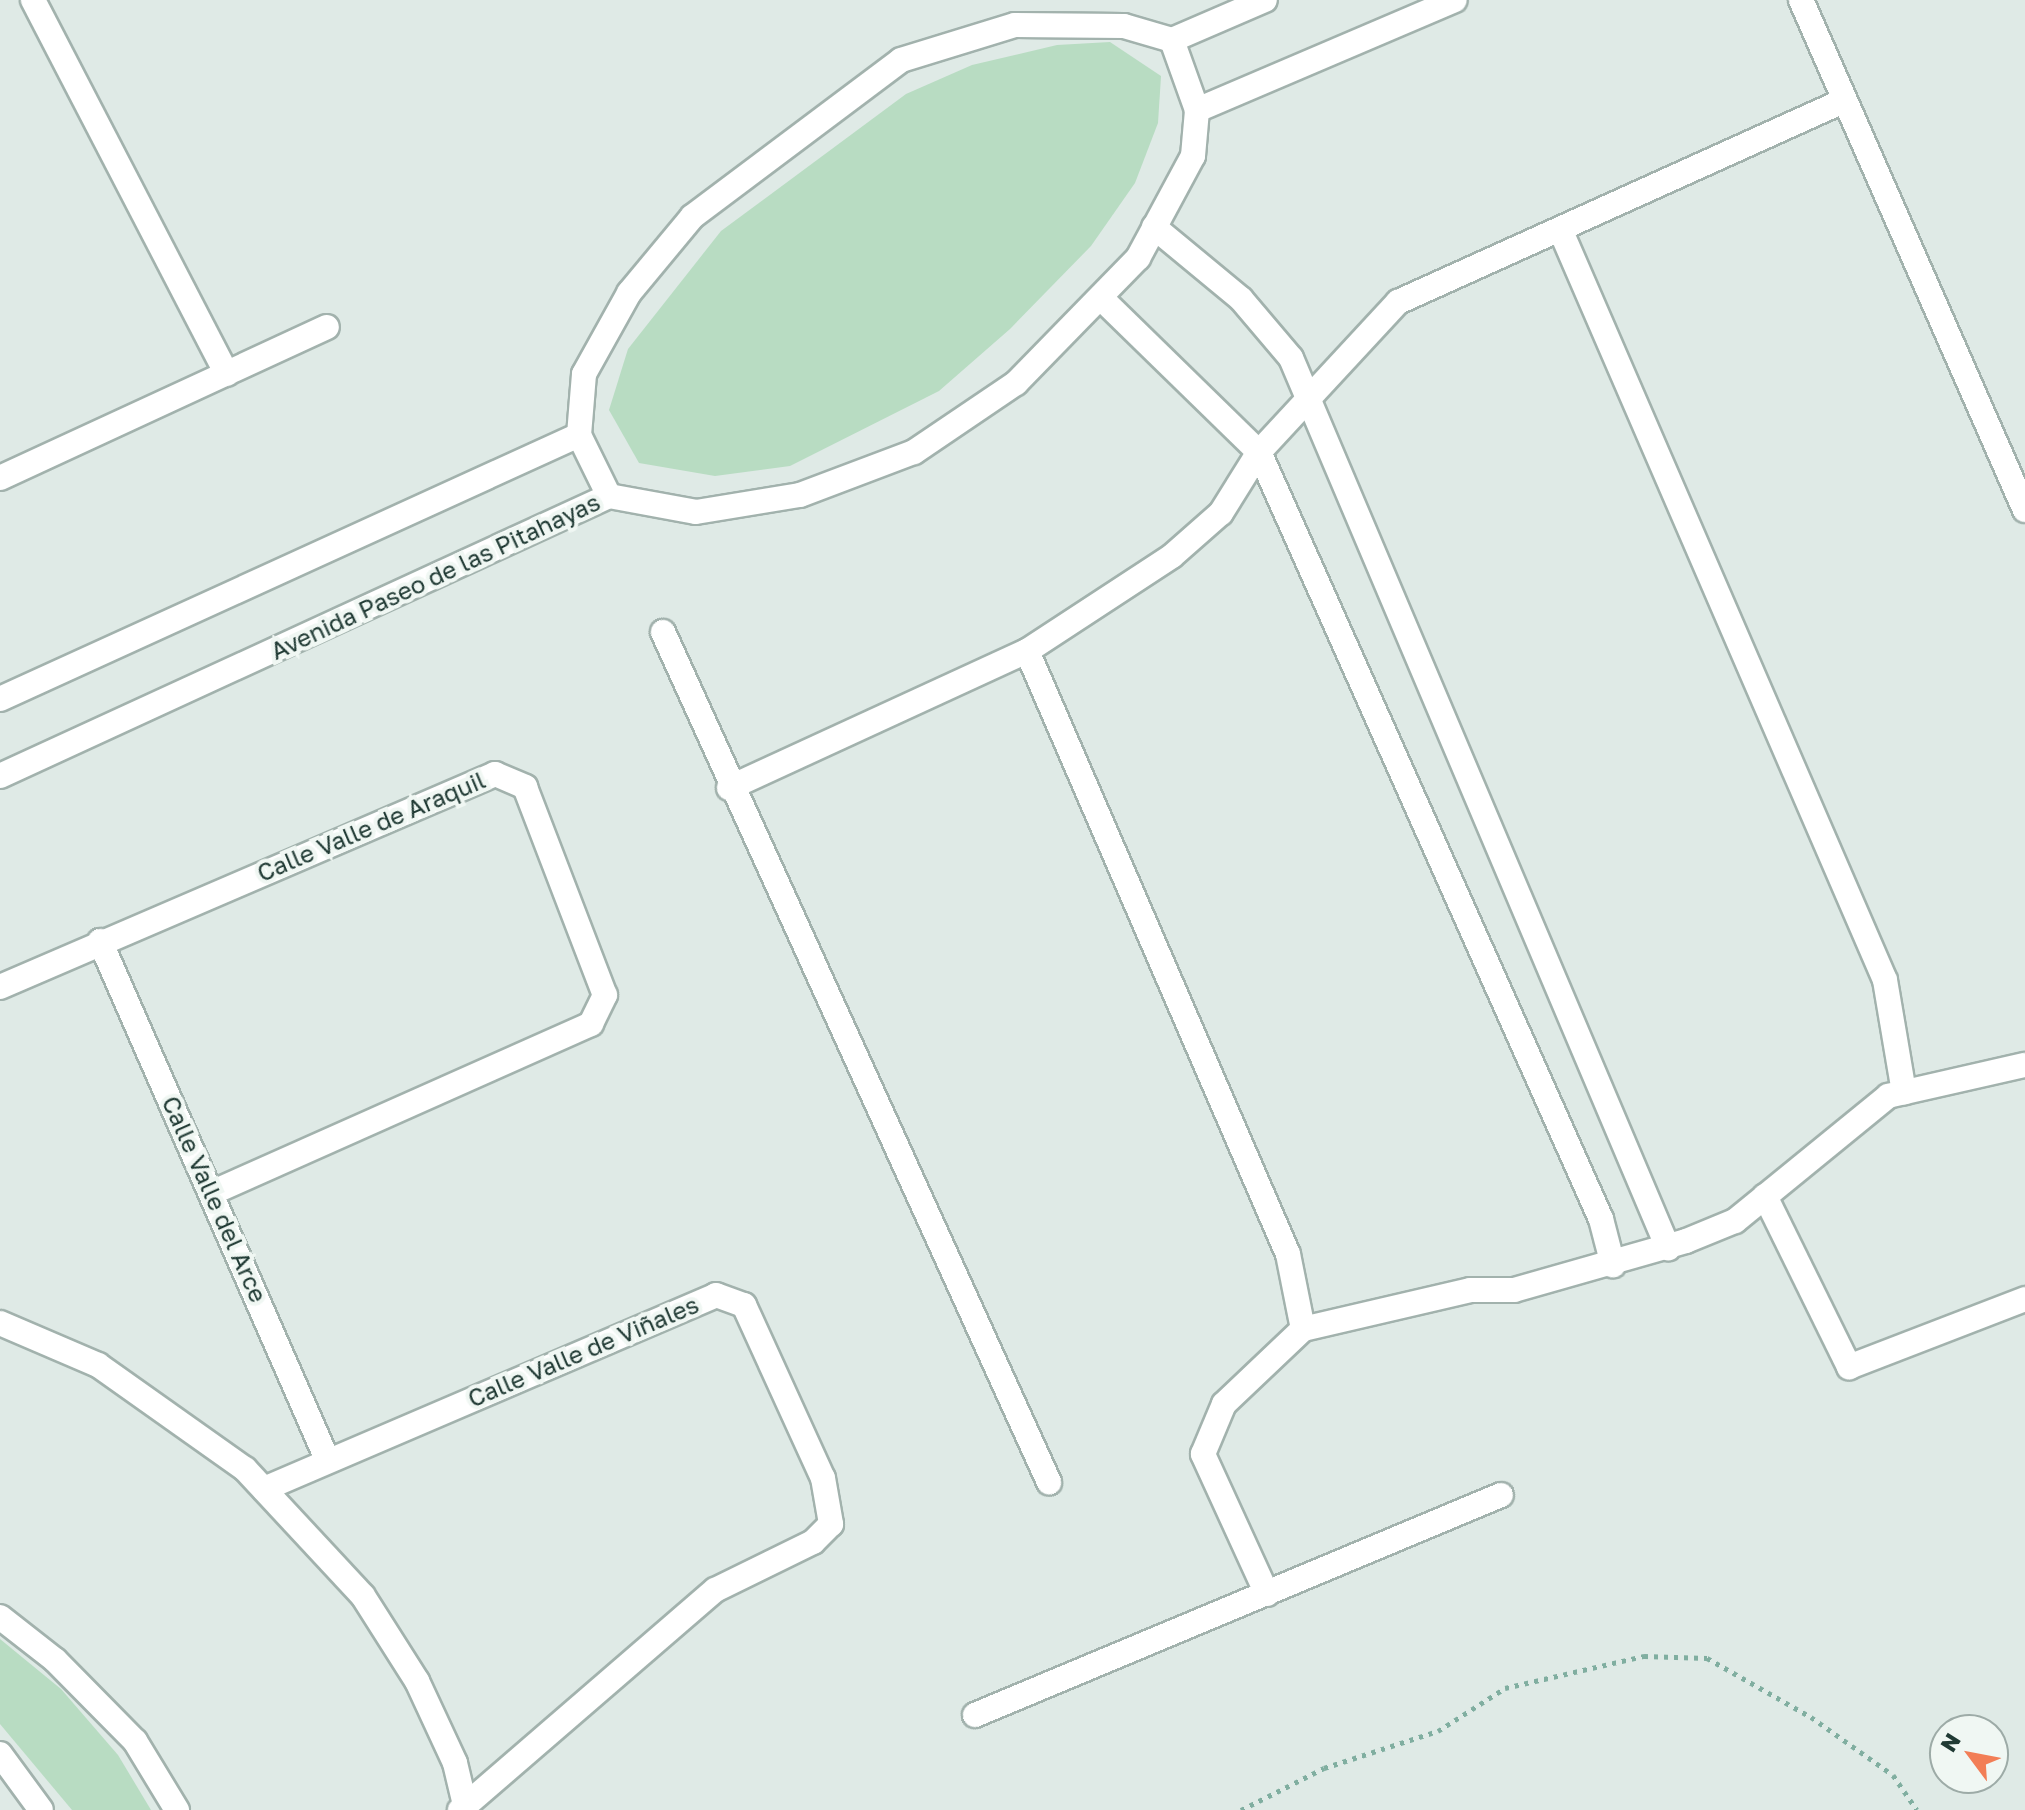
<!DOCTYPE html>
<meta charset="utf-8">
<style>
body{margin:0}
#map{position:relative;width:2025px;height:1810px;overflow:hidden;background:#dfeae6;font-family:"Golos Text",sans-serif}
div>[style]{position:absolute}
.green>*{inset:0;background:#b8dcc2}
.path>*{height:5px;margin-top:-2.5px;transform-origin:0;background:repeating-linear-gradient(90deg,#80aea0 0 4px,transparent 0 10px)}
.roads{filter:drop-shadow(2px 0 #a2b2ad) drop-shadow(-2px 0 #a2b2ad) drop-shadow(0 2px #a2b2ad) drop-shadow(0 -2px #a2b2ad)}
.minor>*{height:24px;margin:-12px;padding:0 12px;transform-origin:12px;border-radius:12px;background:#fff}
span{translate:-50% -50%;white-space:nowrap;text-align:center;line-height:1.15;-webkit-text-stroke:8px #f0f7f3;paint-order:stroke}
.street-label{font-size:24px;color:#203a34}
.north{position:absolute;left:1929px;top:1714px;width:80px;height:80px;box-sizing:border-box;background:#f0f7f3;border:2px solid #9daba7;border-radius:50%;rotate:302deg;font-size:22px;font-weight:700;line-height:32px;text-align:center;color:#203a34}
.north::after{content:'';display:block;margin:auto;width:28px;height:36px;background:#f27e56;clip-path:polygon(50% 0,100% 100%,50% 72%,0 100%)}
</style>
<div id="map">
<div class="green">
<div style="clip-path:polygon(1110px 42px,1161px 76px,1158px 123px,1135px 183px,1091px 246px,1010px 329px,939px 391px,790px 466px,715px 476px,639px 463px,609px 410px,628px 349px,721px 231px,906px 94px,972px 65px,1057px 45px)"></div>
<div style="clip-path:polygon(0 1639px,61px 1689px,118px 1755px,151px 1810px,72px 1810px,0 1724px)"></div>
</div>
<div class="path">
<div style="left:1241px;top:1810px;width:93px;rotate:-26.8deg"></div>
<div style="left:1324px;top:1768px;width:120px;rotate:-18deg"></div>
<div style="left:1438px;top:1731px;width:80px;rotate:-32.7deg"></div>
<div style="left:1505px;top:1688px;width:143px;rotate:-13deg"></div>
<div style="left:1644px;top:1656px;width:63px;rotate:1.8deg"></div>
<div style="left:1707px;top:1658px;width:120px;rotate:29.6deg"></div>
<div style="left:1811px;top:1717px;width:100px;rotate:35.3deg"></div>
<div style="left:1893px;top:1775px;width:42px;rotate:55.6deg"></div>
</div>
<div class="roads">
<div class="minor">
<div style="left:33px;top:0;width:421px;rotate:62.6deg"></div>
<div style="left:1801px;top:0;width:557px;rotate:66.29deg"></div>
<div style="left:1197px;top:110px;width:280px;rotate:-23.1deg"></div>
<div style="left:1154px;top:227px;width:113px;rotate:39.6deg"></div>
<div style="left:1241px;top:299px;width:77px;rotate:49.7deg"></div>
<div style="left:1291px;top:358px;width:967px;rotate:67.04deg"></div>
<div style="left:1560px;top:229px;width:818px;rotate:66.6deg"></div>
<div style="left:1885px;top:980px;width:114px;rotate:80.4deg"></div>
<div style="left:1104px;top:301px;width:216px;rotate:44.3deg"></div>
<div style="left:1259px;top:452px;width:840px;rotate:65.97deg"></div>
<div style="left:1601px;top:1219px;width:48px;rotate:75.4deg"></div>
<div style="left:579px;top:435px;width:61px;rotate:-85.3deg"></div>
<div style="left:584px;top:374px;width:93px;rotate:-60.9deg"></div>
<div style="left:629px;top:293px;width:99px;rotate:-50.3deg"></div>
<div style="left:692px;top:217px;width:261px;rotate:-36.9deg"></div>
<div style="left:901px;top:60px;width:119px;rotate:-17.1deg"></div>
<div style="left:1015px;top:25px;width:109px;rotate:0.5deg"></div>
<div style="left:1124px;top:26px;width:50px;rotate:16.3deg"></div>
<div style="left:1172px;top:40px;width:101px;rotate:-23.3deg"></div>
<div style="left:579px;top:435px;width:68px;rotate:63.8deg"></div>
<div style="left:0;top:478px;width:360px;rotate:-24.8deg"></div>
<div style="left:663px;top:632px;width:934px;rotate:65.58deg"></div>
<div style="left:1027px;top:651px;width:657px;rotate:66.6deg"></div>
<div style="left:1288px;top:1254px;width:76px;rotate:78.7deg"></div>
<div style="left:0;top:699px;width:636px;rotate:-24.51deg"></div>
<div style="left:0;top:776px;width:670px;rotate:-24.69deg"></div>
<div style="left:609px;top:496px;width:88px;rotate:10.4deg"></div>
<div style="left:696px;top:512px;width:105px;rotate:-9.3deg"></div>
<div style="left:800px;top:495px;width:122px;rotate:-20.7deg"></div>
<div style="left:914px;top:452px;width:123px;rotate:-34.1deg"></div>
<div style="left:1016px;top:383px;width:175px;rotate:-45.7deg"></div>
<div style="left:1138px;top:258px;width:116px;rotate:-61.7deg"></div>
<div style="left:1193px;top:156px;width:46px;rotate:-85deg"></div>
<div style="left:1197px;top:110px;width:74px;rotate:-109.7deg"></div>
<div style="left:729px;top:788px;width:328px;rotate:-24.7deg"></div>
<div style="left:1027px;top:651px;width:173px;rotate:-33.2deg"></div>
<div style="left:1172px;top:556px;width:65px;rotate:-41.3deg"></div>
<div style="left:1221px;top:513px;width:72px;rotate:-58.1deg"></div>
<div style="left:1259px;top:452px;width:205px;rotate:-47.2deg"></div>
<div style="left:1398px;top:302px;width:489px;rotate:-24.3deg"></div>
<div style="left:100px;top:941px;width:566px;rotate:66.34deg"></div>
<div style="left:0;top:987px;width:539px;rotate:-23.28deg"></div>
<div style="left:495px;top:774px;width:33px;rotate:23deg"></div>
<div style="left:525px;top:787px;width:223px;rotate:69deg"></div>
<div style="left:605px;top:995px;width:32px;rotate:116deg"></div>
<div style="left:591px;top:1024px;width:414px;rotate:156deg"></div>
<div style="left:1765px;top:1196px;width:191px;rotate:63.8deg"></div>
<div style="left:1849px;top:1367px;width:189px;rotate:-21.1deg"></div>
<div style="left:0;top:1323px;width:107px;rotate:23.2deg"></div>
<div style="left:98px;top:1365px;width:180px;rotate:35.3deg"></div>
<div style="left:245px;top:1469px;width:173px;rotate:47.1deg"></div>
<div style="left:363px;top:1596px;width:101px;rotate:57.6deg"></div>
<div style="left:417px;top:1681px;width:90px;rotate:65.1deg"></div>
<div style="left:455px;top:1763px;width:43px;rotate:76.6deg"></div>
<div style="left:264px;top:1489px;width:492px;rotate:-23.2deg"></div>
<div style="left:716px;top:1295px;width:30px;rotate:20deg"></div>
<div style="left:744px;top:1305px;width:190px;rotate:65.5deg"></div>
<div style="left:823px;top:1478px;width:47px;rotate:80.1deg"></div>
<div style="left:831px;top:1524px;width:25px;rotate:135deg"></div>
<div style="left:813px;top:1542px;width:109px;rotate:153.9deg"></div>
<div style="left:715px;top:1590px;width:337px;rotate:139.2deg"></div>
<div style="left:1267px;top:1594px;width:154px;rotate:-114.6deg"></div>
<div style="left:1203px;top:1454px;width:54px;rotate:-67.2deg"></div>
<div style="left:1224px;top:1404px;width:109px;rotate:-43.5deg"></div>
<div style="left:1303px;top:1329px;width:171px;rotate:-13.1deg"></div>
<div style="left:1470px;top:1290px;width:44px"></div>
<div style="left:1514px;top:1290px;width:179px;rotate:-15.9deg"></div>
<div style="left:1686px;top:1241px;width:53px;rotate:-22.2deg"></div>
<div style="left:1735px;top:1221px;width:198px;rotate:-39.2deg"></div>
<div style="left:1888px;top:1096px;width:140px;rotate:-12.8deg"></div>
<div style="left:0;top:1617px;width:70px;rotate:38deg"></div>
<div style="left:55px;top:1660px;width:114px;rotate:45.4deg"></div>
<div style="left:135px;top:1741px;width:81px;rotate:58.7deg"></div>
<div style="left:975px;top:1715px;width:570px;rotate:-22.7deg"></div>
<div style="left:0;top:1754px;width:69px;rotate:53.8deg"></div>
</div>
</div>
<div class="street-label">
<span style="left:435px;top:576px;rotate:-25deg">Avenida Paseo de las Pitahayas</span>
<span style="left:371px;top:826px;rotate:-23deg">Calle Valle de Araquil</span>
<span style="left:215px;top:1199px;rotate:66deg">Calle Valle del Arce</span>
<span style="left:583px;top:1351px;rotate:-23deg">Calle Valle de Viñales</span>
</div>
<div class="north">N</div>
</div>
